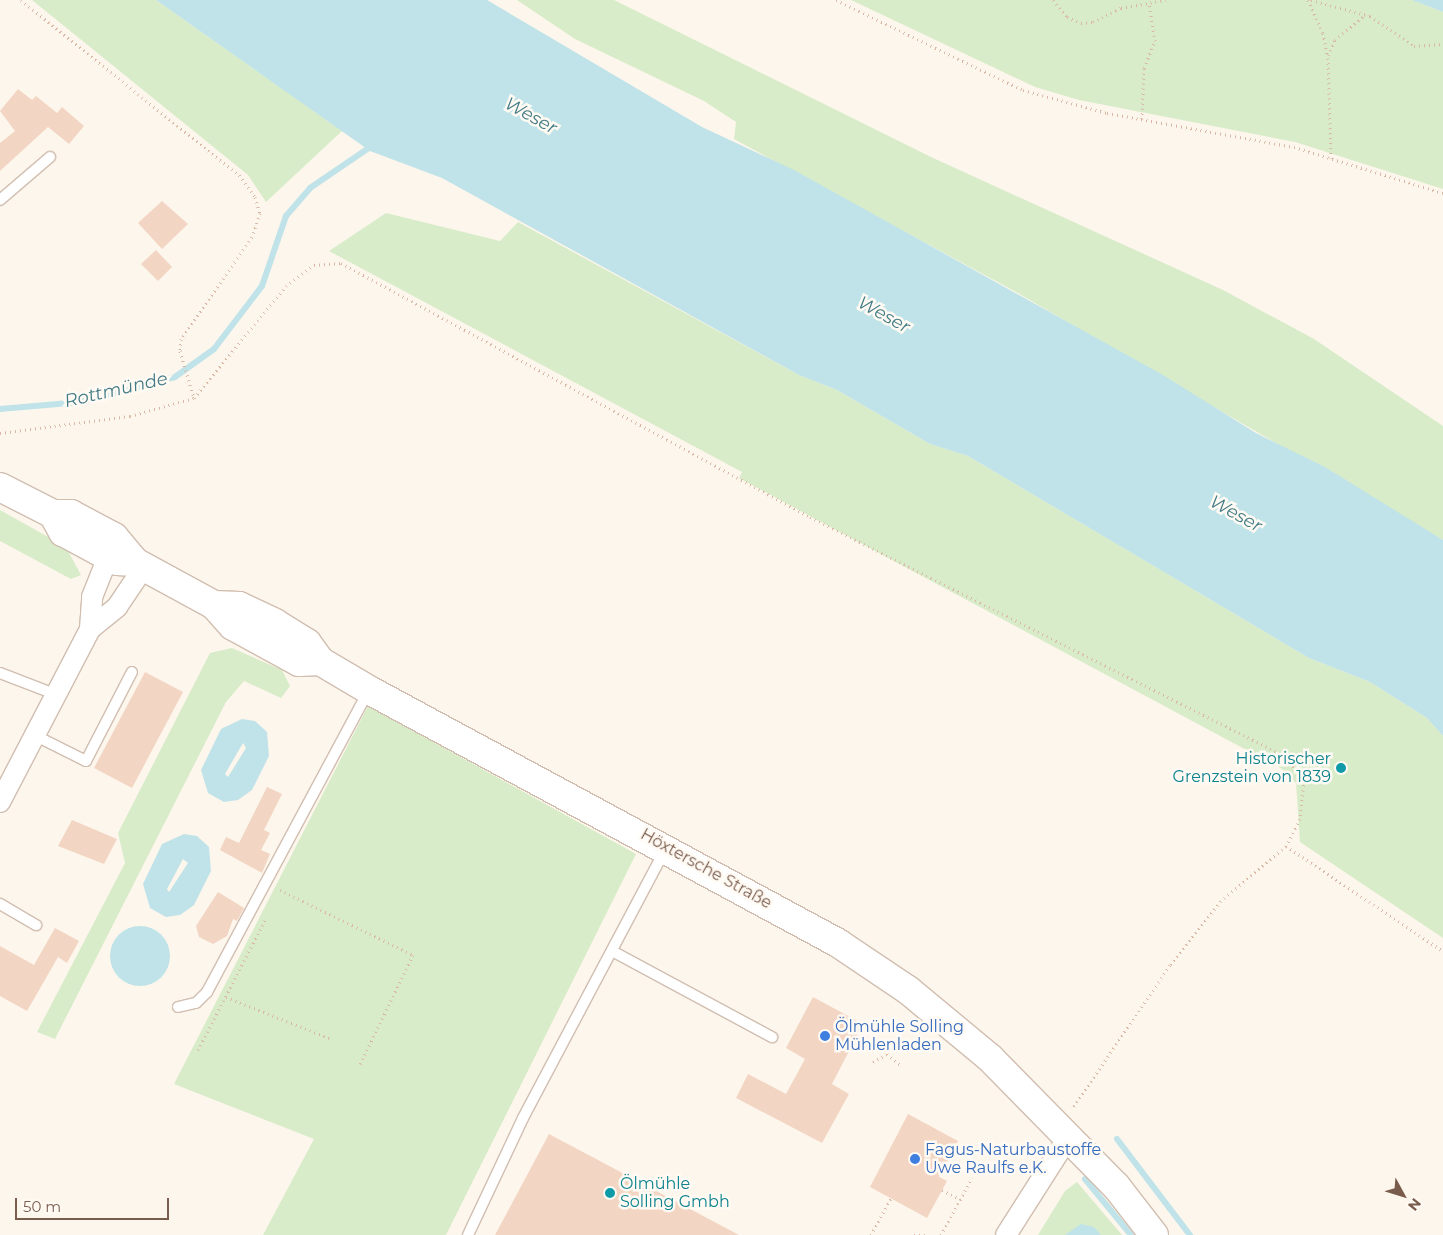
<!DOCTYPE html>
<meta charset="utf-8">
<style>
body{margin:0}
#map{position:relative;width:1443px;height:1235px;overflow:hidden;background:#fdf6ec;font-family:Montserrat,sans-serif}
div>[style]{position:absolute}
.green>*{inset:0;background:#d8ecc9}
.water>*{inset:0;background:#bfe3e8}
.round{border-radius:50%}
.stream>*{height:6px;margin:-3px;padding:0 3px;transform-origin:3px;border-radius:3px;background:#bfe3e8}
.building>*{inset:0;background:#f3d5c3}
.path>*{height:3px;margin-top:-1.5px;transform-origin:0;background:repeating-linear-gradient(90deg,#d9b8a5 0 1px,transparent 0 5px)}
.roads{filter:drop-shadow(1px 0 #d1beb0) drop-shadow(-1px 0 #d1beb0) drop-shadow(0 1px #d1beb0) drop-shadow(0 -1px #d1beb0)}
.lane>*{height:10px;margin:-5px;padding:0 5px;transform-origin:5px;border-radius:5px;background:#fff}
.street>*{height:20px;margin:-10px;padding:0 10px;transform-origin:10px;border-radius:10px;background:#fff}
.secondary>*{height:28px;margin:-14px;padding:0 14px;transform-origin:14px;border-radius:14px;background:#fff}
.dots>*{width:14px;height:14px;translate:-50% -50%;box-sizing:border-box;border:2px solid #fffaf3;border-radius:50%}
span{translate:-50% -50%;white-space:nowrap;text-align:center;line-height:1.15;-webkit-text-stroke:5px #fffaf3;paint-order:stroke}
.culture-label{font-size:16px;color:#0d838f}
.right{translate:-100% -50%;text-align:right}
.left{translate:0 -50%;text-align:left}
.street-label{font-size:16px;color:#7a5c4d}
.shop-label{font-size:16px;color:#366cbe}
.water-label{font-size:18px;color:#437c86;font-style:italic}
.north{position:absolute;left:1378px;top:1170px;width:50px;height:50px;-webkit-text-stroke:4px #fffaf3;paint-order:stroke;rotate:129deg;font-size:14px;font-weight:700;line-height:20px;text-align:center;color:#7a5c4d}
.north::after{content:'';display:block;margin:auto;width:18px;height:22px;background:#7a5c4d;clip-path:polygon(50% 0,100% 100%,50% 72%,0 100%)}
.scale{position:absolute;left:15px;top:1198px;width:154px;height:22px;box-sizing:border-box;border:2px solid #7a5c4d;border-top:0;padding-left:6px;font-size:15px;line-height:18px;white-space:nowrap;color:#7a5c4d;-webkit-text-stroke:4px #fffaf3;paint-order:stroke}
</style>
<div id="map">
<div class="green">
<div style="clip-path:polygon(32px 0,156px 0,342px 131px,266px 202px,248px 175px)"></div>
<div style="clip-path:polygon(517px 0,614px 0,931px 157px,1223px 290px,1314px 339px,1443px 426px,1443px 540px,1016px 292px,734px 139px,736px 122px,704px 101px,575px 39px)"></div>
<div style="clip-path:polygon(851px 0,1412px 0,1443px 12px,1443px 189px,1295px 142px,1079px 100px,1035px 87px)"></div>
<div style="clip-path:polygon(386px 213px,500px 241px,518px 222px,799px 375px,837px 390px,930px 444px,968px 456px,1309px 658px,1370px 682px,1427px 718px,1443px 736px,1443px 938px,1300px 842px,1296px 783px,1282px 769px,739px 478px,742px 472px,329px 251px)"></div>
<div style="clip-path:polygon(0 510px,66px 547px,81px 575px,71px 579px,0 541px)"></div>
<div style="clip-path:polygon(232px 648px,282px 670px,290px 686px,281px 698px,244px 681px,226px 702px,55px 1039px,37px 1032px,125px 863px,118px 833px,210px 653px)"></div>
<div style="clip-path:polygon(368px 706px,636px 854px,446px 1235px,263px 1235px,314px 1139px,174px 1084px)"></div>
<div style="clip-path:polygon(1077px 1182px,1122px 1235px,1038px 1235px,1065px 1191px)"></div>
</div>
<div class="water">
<div style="clip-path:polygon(156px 0,487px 0,702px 127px,794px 170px,1163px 375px,1256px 433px,1325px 467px,1443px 540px,1443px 736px,1427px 718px,1370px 682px,1309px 658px,968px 456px,930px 444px,837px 390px,799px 375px,442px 178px,370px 151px)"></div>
<div style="clip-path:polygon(1412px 0,1443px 0,1443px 12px)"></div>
<div style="clip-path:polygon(evenodd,242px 719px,255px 721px,267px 732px,269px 756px,252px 790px,238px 800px,224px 802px,208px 793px,201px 770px,221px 729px,242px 719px,243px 743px,246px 748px,228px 777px,225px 774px,243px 743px)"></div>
<div style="clip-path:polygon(evenodd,184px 834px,197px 836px,209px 847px,211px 871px,194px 905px,180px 915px,166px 917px,150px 908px,143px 884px,162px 844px,184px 834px,183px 859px,188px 863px,169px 892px,167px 889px,183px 859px)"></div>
<div class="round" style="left:110px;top:926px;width:60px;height:60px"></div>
<div style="clip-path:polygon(1081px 1224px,1094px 1227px,1101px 1235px,1065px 1235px)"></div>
</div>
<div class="stream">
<div style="left:0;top:409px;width:81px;rotate:-4.9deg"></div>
<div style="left:81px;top:402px;width:97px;rotate:-14.9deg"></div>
<div style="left:175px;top:377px;width:48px;rotate:-35.7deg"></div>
<div style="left:214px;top:349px;width:79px;rotate:-52.7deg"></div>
<div style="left:262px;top:286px;width:74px;rotate:-71.1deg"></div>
<div style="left:286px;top:216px;width:37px;rotate:-49deg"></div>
<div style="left:310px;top:188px;width:76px;rotate:-34.3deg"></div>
<div style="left:1117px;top:1139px;width:121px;rotate:52.8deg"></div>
<div style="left:1085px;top:1179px;width:72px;rotate:50.6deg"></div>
</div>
<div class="building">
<div style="clip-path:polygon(18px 89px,32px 100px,36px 96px,57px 113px,62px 107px,84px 126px,69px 144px,48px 127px,0 171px,0 143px,15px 131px,0 111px)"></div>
<div style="clip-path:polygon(162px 201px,188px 224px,162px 249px,138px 223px)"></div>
<div style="clip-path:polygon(156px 250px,172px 267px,158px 281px,141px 264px)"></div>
<div style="clip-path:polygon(145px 672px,183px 692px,132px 788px,94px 768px)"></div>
<div style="clip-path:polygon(267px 787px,282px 794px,264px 830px,270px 833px,261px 850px,270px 854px,262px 873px,220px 850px,226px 837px,239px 843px)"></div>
<div style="clip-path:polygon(72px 820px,117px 839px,104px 864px,58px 846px)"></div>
<div style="clip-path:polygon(218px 892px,244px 908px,237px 921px,233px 919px,227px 936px,213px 944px,199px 937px,196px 926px)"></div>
<div style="clip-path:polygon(55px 928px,79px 941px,67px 963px,58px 957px,27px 1011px,0 996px,0 946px,34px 965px)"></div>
<div style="clip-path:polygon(813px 997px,863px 1024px,832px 1084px,849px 1094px,822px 1143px,736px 1098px,748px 1074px,786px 1094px,805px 1059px,786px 1048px)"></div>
<div style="clip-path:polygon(908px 1114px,958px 1141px,939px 1177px,947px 1181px,927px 1218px,870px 1187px)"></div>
<div style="clip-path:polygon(549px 1134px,581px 1151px,739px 1235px,495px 1235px)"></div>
</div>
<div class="path">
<div style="left:21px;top:0;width:280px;rotate:38.8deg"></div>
<div style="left:239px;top:175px;width:27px;rotate:54deg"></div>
<div style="left:255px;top:197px;width:17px;rotate:73deg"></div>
<div style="left:260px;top:213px;width:25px;rotate:108deg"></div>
<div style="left:252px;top:237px;width:124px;rotate:124.8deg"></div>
<div style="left:181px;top:339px;width:12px;rotate:95deg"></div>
<div style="left:180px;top:351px;width:49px;rotate:73.4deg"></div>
<div style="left:836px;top:0;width:208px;rotate:25.7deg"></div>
<div style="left:1023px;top:90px;width:87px;rotate:15.3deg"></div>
<div style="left:1107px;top:113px;width:190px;rotate:10.3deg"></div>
<div style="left:1294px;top:147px;width:156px;rotate:17.2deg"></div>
<div style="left:1053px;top:0;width:22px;rotate:51deg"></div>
<div style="left:1067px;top:17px;width:15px;rotate:23deg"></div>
<div style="left:1081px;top:23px;width:12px;rotate:-5deg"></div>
<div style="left:1093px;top:22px;width:31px;rotate:-27deg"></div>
<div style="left:1121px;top:8px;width:45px;rotate:-10.3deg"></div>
<div style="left:1308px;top:0;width:36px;rotate:66deg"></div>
<div style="left:1323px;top:33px;width:25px;rotate:79deg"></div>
<div style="left:1328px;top:58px;width:100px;rotate:88.3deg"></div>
<div style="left:1311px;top:0;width:61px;rotate:15.2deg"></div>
<div style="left:1370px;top:16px;width:53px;rotate:34.3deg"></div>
<div style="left:1414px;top:46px;width:29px;rotate:-4deg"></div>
<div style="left:1328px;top:55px;width:17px;rotate:-65deg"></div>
<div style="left:1335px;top:40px;width:40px;rotate:-40deg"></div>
<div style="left:1142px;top:119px;width:51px;rotate:-87.8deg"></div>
<div style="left:1144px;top:68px;width:29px;rotate:-68deg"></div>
<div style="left:1155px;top:41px;width:37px;rotate:-99deg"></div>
<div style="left:0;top:433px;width:131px;rotate:-7.5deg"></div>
<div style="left:130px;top:416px;width:66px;rotate:-15.7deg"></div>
<div style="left:194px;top:398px;width:145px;rotate:-50.6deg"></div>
<div style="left:286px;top:286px;width:35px;rotate:-37deg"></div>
<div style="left:314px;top:265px;width:27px;rotate:-4deg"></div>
<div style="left:341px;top:263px;width:533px;rotate:28.44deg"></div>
<div style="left:810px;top:517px;width:530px;rotate:26.71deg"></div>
<div style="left:1283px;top:755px;width:33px;rotate:50deg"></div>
<div style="left:1304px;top:780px;width:39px;rotate:96deg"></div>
<div style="left:1300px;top:819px;width:30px;rotate:117deg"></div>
<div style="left:1286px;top:846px;width:85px;rotate:139.8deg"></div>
<div style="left:1221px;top:901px;width:82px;rotate:128.6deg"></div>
<div style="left:1170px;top:965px;width:174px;rotate:124.2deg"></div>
<div style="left:1286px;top:846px;width:189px;rotate:33.8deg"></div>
<div style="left:280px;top:890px;width:148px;rotate:26deg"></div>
<div style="left:413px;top:955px;width:121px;rotate:115.9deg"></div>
<div style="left:226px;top:997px;width:111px;rotate:21.7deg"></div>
<div style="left:198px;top:1050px;width:148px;rotate:-62.7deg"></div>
<div style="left:873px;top:1062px;width:16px;rotate:-30deg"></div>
<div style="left:887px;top:1054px;width:19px;rotate:39deg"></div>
<div style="left:942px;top:1190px;width:20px;rotate:27deg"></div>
<div style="left:871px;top:1235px;width:42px;rotate:-61.6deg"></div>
<div style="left:914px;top:1235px;width:14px"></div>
<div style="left:941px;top:1235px;width:65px;rotate:-61.5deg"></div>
</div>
<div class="roads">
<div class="lane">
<div style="left:0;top:200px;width:66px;rotate:-40.7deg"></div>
<div style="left:0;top:673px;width:61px;rotate:21.1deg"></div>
<div style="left:36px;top:736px;width:56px;rotate:26.6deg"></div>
<div style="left:86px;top:761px;width:100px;rotate:-62.7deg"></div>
<div style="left:0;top:904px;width:42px;rotate:30.3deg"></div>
<div style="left:612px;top:951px;width:182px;rotate:28.3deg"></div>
<div style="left:178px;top:1007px;width:18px;rotate:-13deg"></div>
<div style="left:196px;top:1003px;width:16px;rotate:-45deg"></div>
<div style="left:207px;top:992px;width:343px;rotate:-61.8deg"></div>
<div style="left:468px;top:1235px;width:129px;rotate:-64.8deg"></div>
<div style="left:523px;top:1118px;width:303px;rotate:-62.1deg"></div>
</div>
<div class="street">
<div style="left:90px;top:629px;width:32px;rotate:-86deg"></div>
<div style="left:92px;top:597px;width:43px;rotate:-68.2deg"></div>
<div style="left:0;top:802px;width:195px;rotate:-62.5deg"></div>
<div style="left:90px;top:629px;width:35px;rotate:-39deg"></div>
<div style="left:117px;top:607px;width:48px;rotate:-56deg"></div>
<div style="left:1006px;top:1235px;width:117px;rotate:-57.5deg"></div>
</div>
<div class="secondary">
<div style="left:0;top:487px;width:59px;rotate:27deg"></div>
<div style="left:53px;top:514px;width:18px"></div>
<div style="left:71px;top:514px;width:49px;rotate:28.1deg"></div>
<div style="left:114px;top:537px;width:33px;rotate:50deg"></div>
<div style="left:135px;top:562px;width:90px;rotate:28.6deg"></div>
<div style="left:214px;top:605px;width:28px;rotate:48deg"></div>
<div style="left:233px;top:626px;width:75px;rotate:28.6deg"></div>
<div style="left:299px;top:662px;width:21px;rotate:-3deg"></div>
<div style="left:53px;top:514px;width:21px;rotate:61deg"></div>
<div style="left:63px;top:532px;width:61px;rotate:28.2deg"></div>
<div style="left:117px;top:561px;width:18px;rotate:3deg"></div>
<div style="left:214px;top:605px;width:25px;rotate:2deg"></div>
<div style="left:239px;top:606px;width:40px;rotate:25deg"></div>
<div style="left:275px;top:623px;width:38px;rotate:32deg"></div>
<div style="left:307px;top:643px;width:22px;rotate:54deg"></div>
<div style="left:320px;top:661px;width:57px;rotate:30.6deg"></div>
<div style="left:369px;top:690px;width:533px;rotate:28.34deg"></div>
<div style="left:838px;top:943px;width:84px;rotate:33.9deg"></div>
<div style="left:908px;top:990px;width:107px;rotate:39.7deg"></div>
<div style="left:990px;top:1058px;width:180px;rotate:45.5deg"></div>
<div style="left:1116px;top:1186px;width:62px;rotate:52.2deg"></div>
</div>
</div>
<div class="dots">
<div style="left:1341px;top:768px;background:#0f9aa8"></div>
<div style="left:825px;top:1036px;background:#3f7fe0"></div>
<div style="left:915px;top:1159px;background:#3f7fe0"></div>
<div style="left:610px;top:1193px;background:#0f9aa8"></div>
</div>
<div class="culture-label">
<span class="right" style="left:1331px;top:768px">Historischer<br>Grenzstein von 1839</span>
<span class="left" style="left:620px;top:1193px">Ölmühle<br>Solling Gmbh</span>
</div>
<div class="street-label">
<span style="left:706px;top:869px;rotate:29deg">Höxtersche Straße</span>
</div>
<div class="shop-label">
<span class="left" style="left:835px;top:1036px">Ölmühle Solling<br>Mühlenladen</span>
<span class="left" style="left:925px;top:1159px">Fagus-Naturbaustoffe<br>Uwe Raulfs e.K.</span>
</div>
<div class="water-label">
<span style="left:531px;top:116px;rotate:29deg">Weser</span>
<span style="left:884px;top:315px;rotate:29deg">Weser</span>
<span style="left:116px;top:390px;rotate:-13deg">Rottmünde</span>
<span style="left:1236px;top:514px;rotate:29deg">Weser</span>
</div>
<div class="north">N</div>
<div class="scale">50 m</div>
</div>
